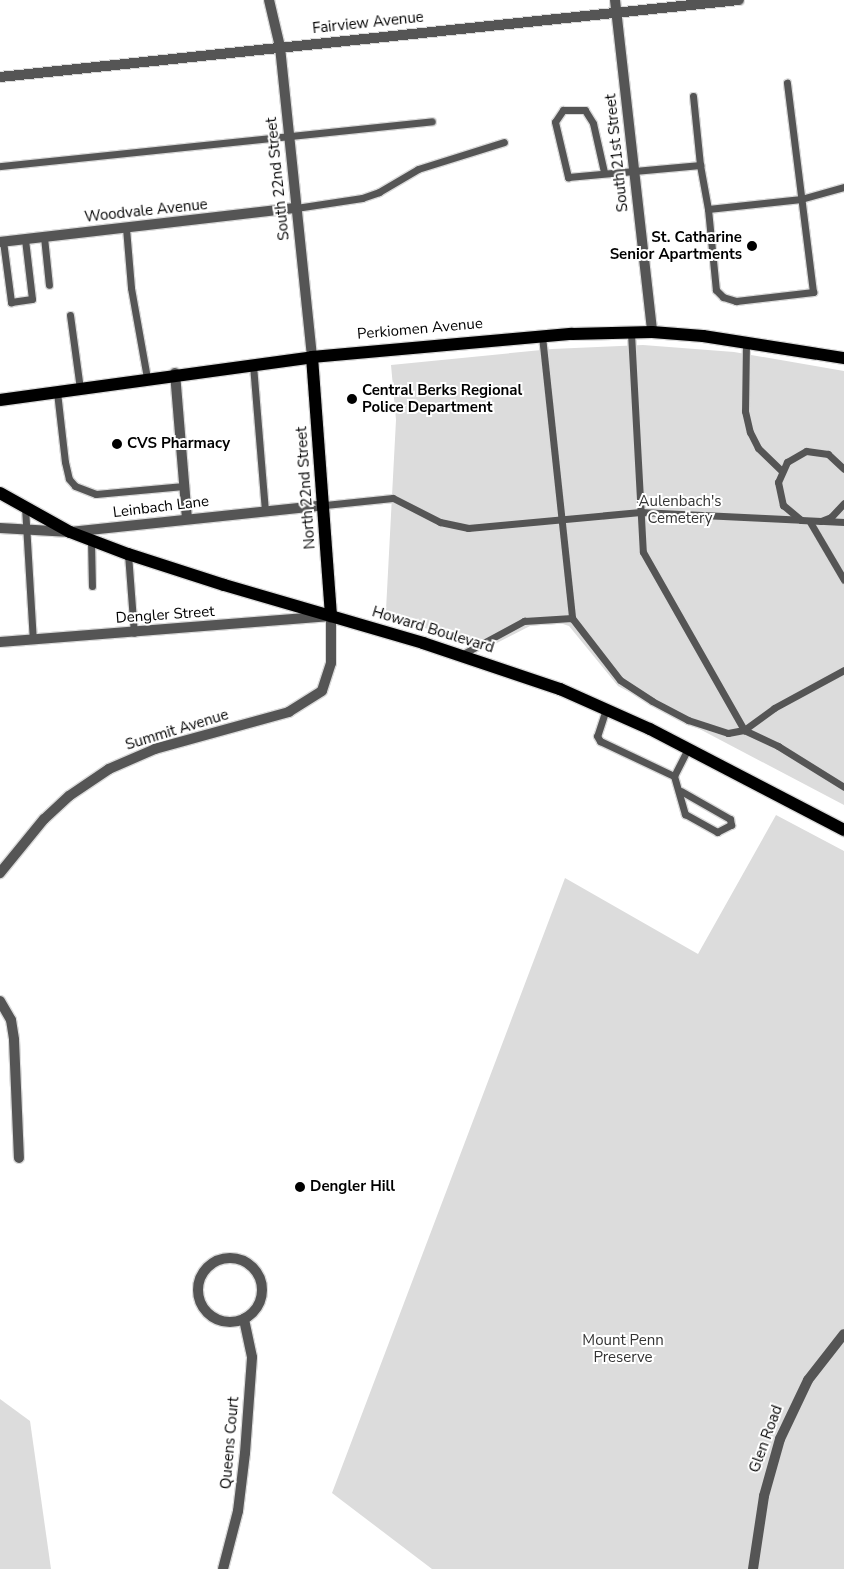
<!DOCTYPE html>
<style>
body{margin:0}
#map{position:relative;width:844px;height:1569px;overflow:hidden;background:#fff;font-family:"Nunito Sans",sans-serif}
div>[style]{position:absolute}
.green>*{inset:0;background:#dcdcdc}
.roads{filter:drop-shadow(1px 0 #dbdbdb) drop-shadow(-1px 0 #dbdbdb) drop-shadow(0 1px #dbdbdb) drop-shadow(0 -1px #dbdbdb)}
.service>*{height:7px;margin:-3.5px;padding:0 3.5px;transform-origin:3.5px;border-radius:3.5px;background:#555}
.minor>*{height:10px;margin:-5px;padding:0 5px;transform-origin:5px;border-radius:5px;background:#555}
.minor>.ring{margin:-5px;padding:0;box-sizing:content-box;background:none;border:10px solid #555;border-radius:50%}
.primary>*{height:12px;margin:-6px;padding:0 6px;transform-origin:6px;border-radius:6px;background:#000}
.dots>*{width:14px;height:14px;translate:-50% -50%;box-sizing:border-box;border:2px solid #fff;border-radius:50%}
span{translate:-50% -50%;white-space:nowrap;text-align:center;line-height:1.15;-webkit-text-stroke:4px #fff;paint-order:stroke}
.street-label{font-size:15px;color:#000}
.poi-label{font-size:15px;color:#000;font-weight:700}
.right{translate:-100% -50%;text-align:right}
.left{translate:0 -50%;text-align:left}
.park-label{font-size:15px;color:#333}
</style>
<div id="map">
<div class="green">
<div style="clip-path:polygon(643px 345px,734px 352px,844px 371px,844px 805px,618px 686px,569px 626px,560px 623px,534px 624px,489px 647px,391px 618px,386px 610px,396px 420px,391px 365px,552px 349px)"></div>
<div style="clip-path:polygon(776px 815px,844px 851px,844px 1569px,432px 1569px,332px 1493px,565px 878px,698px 954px)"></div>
<div style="clip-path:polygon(0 1399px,30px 1421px,51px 1569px,0 1569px)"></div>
</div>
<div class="roads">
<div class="service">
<div style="left:693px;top:96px;width:69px;rotate:84.2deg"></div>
<div style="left:0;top:166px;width:434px;rotate:-5.9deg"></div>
<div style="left:604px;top:172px;width:50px;rotate:-102.7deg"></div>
<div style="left:593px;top:123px;width:15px;rotate:-122deg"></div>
<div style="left:585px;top:110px;width:22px;rotate:180deg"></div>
<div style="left:563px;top:110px;width:14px;rotate:124deg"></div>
<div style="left:555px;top:122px;width:57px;rotate:76.7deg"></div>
<div style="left:568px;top:177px;width:133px;rotate:-5.2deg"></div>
<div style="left:700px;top:165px;width:45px;rotate:79.7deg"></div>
<div style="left:708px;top:209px;width:94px;rotate:-6.1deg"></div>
<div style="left:801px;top:199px;width:45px;rotate:-15.6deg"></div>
<div style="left:296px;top:208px;width:67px;rotate:-8.6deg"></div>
<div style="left:362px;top:198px;width:18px;rotate:-19deg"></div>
<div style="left:379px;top:192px;width:45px;rotate:-30.5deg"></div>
<div style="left:418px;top:169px;width:90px;rotate:-17.4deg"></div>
<div style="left:708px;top:209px;width:81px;rotate:84.4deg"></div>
<div style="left:716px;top:290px;width:10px;rotate:45deg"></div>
<div style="left:723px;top:297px;width:14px;rotate:17deg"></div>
<div style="left:736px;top:301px;width:78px;rotate:-6.7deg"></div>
<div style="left:813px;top:292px;width:211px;rotate:-97.1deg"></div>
<div style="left:126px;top:228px;width:60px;rotate:85.2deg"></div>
<div style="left:131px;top:288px;width:91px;rotate:79.9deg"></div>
<div style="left:44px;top:237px;width:48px;rotate:84.1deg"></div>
<div style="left:3px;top:241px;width:62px;rotate:82.5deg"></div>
<div style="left:11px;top:302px;width:21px;rotate:-8deg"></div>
<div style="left:32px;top:299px;width:60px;rotate:-96.7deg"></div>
<div style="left:70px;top:315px;width:75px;rotate:82.3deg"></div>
<div style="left:631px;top:333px;width:219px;rotate:86.9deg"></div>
<div style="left:643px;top:552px;width:205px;rotate:60.4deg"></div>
<div style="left:744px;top:730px;width:37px;rotate:-36deg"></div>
<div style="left:774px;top:708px;width:80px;rotate:-28.5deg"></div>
<div style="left:542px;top:336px;width:284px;rotate:83.9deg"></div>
<div style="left:746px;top:342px;width:69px;rotate:90.8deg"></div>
<div style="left:745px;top:411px;width:22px;rotate:77deg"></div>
<div style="left:750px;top:432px;width:18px;rotate:63deg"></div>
<div style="left:758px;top:448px;width:32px;rotate:44deg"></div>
<div style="left:253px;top:365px;width:145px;rotate:85.3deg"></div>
<div style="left:57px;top:392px;width:70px;rotate:83.5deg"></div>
<div style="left:65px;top:462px;width:17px;rotate:77deg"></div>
<div style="left:69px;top:479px;width:9px;rotate:49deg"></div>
<div style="left:75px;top:486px;width:22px;rotate:21deg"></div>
<div style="left:96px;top:494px;width:88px;rotate:-5.2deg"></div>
<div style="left:844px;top:469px;width:22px;rotate:-137deg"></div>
<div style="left:828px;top:454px;width:22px;rotate:-172deg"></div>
<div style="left:806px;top:451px;width:22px;rotate:150deg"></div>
<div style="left:787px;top:462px;width:22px;rotate:114deg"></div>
<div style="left:778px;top:482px;width:24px;rotate:78deg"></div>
<div style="left:783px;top:505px;width:23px;rotate:40deg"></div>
<div style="left:801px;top:520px;width:20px;rotate:3deg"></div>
<div style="left:821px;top:521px;width:11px;rotate:-22deg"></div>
<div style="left:831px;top:517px;width:19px;rotate:-47deg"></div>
<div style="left:325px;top:505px;width:68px;rotate:-5.9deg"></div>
<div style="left:393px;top:498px;width:53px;rotate:27.1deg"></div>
<div style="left:440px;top:522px;width:29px;rotate:12deg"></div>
<div style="left:468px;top:528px;width:173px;rotate:-5.3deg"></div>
<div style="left:640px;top:512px;width:161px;rotate:2.8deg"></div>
<div style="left:25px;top:507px;width:133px;rotate:86.6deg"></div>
<div style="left:824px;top:521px;width:20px;rotate:3deg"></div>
<div style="left:810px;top:522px;width:67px;rotate:59.6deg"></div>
<div style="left:91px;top:540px;width:46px;rotate:88.8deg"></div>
<div style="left:128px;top:554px;width:79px;rotate:85.7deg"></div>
<div style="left:461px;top:655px;width:72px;rotate:-28.4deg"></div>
<div style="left:524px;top:621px;width:48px;rotate:-3.6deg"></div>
<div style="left:572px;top:618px;width:78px;rotate:52.3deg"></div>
<div style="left:620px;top:680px;width:38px;rotate:33deg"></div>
<div style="left:652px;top:701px;width:41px;rotate:27.8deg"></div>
<div style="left:688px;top:720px;width:42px;rotate:18deg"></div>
<div style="left:728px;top:733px;width:16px;rotate:-11deg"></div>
<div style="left:744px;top:730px;width:38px;rotate:25deg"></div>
<div style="left:778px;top:746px;width:78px;rotate:31.8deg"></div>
<div style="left:606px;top:709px;width:28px;rotate:108deg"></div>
<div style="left:597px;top:736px;width:6px;rotate:59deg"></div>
<div style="left:600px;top:741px;width:82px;rotate:25.3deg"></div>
<div style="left:674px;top:776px;width:40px;rotate:74deg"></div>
<div style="left:685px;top:814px;width:37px;rotate:29deg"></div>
<div style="left:717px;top:832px;width:16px;rotate:-27deg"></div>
<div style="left:731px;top:825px;width:6px;rotate:-99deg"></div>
<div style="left:730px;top:819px;width:56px;rotate:-150.3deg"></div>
<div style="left:674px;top:776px;width:30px;rotate:-63deg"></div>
</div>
<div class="minor">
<div style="left:269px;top:0;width:48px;rotate:76.8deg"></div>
<div style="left:280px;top:47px;width:312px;rotate:84.1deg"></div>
<div style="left:615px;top:0;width:334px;rotate:83.6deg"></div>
<div style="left:0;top:77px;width:743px;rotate:-5.95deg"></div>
<div style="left:0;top:242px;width:298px;rotate:-6.6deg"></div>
<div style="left:175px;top:373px;width:146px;rotate:85.3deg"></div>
<div style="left:0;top:528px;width:70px;rotate:3.3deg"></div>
<div style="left:70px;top:532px;width:256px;rotate:-6deg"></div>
<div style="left:0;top:642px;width:332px;rotate:-4.5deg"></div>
<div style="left:331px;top:616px;width:47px;rotate:90deg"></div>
<div style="left:331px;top:663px;width:29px;rotate:108deg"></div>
<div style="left:322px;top:691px;width:39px;rotate:148deg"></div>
<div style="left:289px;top:712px;width:139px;rotate:164.6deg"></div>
<div style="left:155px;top:749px;width:50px;rotate:156.5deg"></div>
<div style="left:109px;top:769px;width:48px;rotate:146deg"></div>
<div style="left:69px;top:796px;width:34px;rotate:137deg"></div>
<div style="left:44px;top:819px;width:70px;rotate:129.2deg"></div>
<div style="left:0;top:1001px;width:22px;rotate:60deg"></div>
<div style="left:11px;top:1020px;width:20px;rotate:81deg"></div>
<div style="left:14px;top:1040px;width:118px;rotate:87.6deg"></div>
<div class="ring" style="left:198px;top:1258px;width:54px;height:54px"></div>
<div style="left:223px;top:1569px;width:60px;rotate:-75.5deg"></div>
<div style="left:238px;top:1511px;width:58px;rotate:-83.1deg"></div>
<div style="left:245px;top:1453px;width:96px;rotate:-85.8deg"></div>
<div style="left:252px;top:1357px;width:39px;rotate:-102deg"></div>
<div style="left:753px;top:1569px;width:74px;rotate:-81.4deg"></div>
<div style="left:764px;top:1496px;width:59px;rotate:-74.3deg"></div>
<div style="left:780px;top:1439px;width:65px;rotate:-64.6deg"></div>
<div style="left:808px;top:1380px;width:58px;rotate:-52deg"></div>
</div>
<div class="primary">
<div style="left:312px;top:357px;width:260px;rotate:85.8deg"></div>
<div style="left:0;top:400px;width:315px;rotate:-7.8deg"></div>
<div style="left:312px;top:357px;width:261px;rotate:-5.1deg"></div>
<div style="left:572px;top:334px;width:80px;rotate:-1.4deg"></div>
<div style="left:652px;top:332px;width:51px;rotate:4.5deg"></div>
<div style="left:703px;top:336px;width:143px;rotate:8.9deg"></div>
<div style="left:0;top:493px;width:80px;rotate:29.1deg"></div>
<div style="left:70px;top:532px;width:62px;rotate:20.8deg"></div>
<div style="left:128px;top:554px;width:101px;rotate:17.9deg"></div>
<div style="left:224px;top:585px;width:207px;rotate:16.2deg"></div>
<div style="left:423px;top:643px;width:145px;rotate:18.6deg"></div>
<div style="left:560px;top:689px;width:98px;rotate:24deg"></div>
<div style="left:650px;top:729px;width:219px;rotate:27.5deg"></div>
</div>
</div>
<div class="dots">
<div style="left:752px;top:246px;background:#000"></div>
<div style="left:352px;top:399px;background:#000"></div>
<div style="left:117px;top:444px;background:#000"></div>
<div style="left:300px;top:1187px;background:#000"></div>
</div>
<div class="street-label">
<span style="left:368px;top:23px;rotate:-6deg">Fairview Avenue</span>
<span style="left:617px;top:153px;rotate:-96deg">South 21st Street</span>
<span style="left:278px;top:179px;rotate:-96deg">South 22nd Street</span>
<span style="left:146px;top:211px;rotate:-6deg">Woodvale Avenue</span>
<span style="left:420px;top:329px;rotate:-5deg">Perkiomen Avenue</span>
<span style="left:306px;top:488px;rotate:-94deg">North 22nd Street</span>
<span style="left:161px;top:507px;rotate:-7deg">Leinbach Lane</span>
<span style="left:165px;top:615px;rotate:-4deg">Dengler Street</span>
<span style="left:433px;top:630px;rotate:17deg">Howard Boulevard</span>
<span style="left:177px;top:730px;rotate:-17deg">Summit Avenue</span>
<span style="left:766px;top:1439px;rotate:-70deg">Glen Road</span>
<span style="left:230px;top:1443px;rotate:-85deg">Queens Court</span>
</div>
<div class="poi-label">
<span class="right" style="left:742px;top:246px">St. Catharine<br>Senior Apartments</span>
<span class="left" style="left:362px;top:399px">Central Berks Regional<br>Police Department</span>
<span class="left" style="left:127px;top:444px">CVS Pharmacy</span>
<span class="left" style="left:310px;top:1187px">Dengler Hill</span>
</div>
<div class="park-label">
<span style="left:680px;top:510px">Aulenbach's<br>Cemetery</span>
<span style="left:623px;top:1349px">Mount Penn<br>Preserve</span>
</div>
</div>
